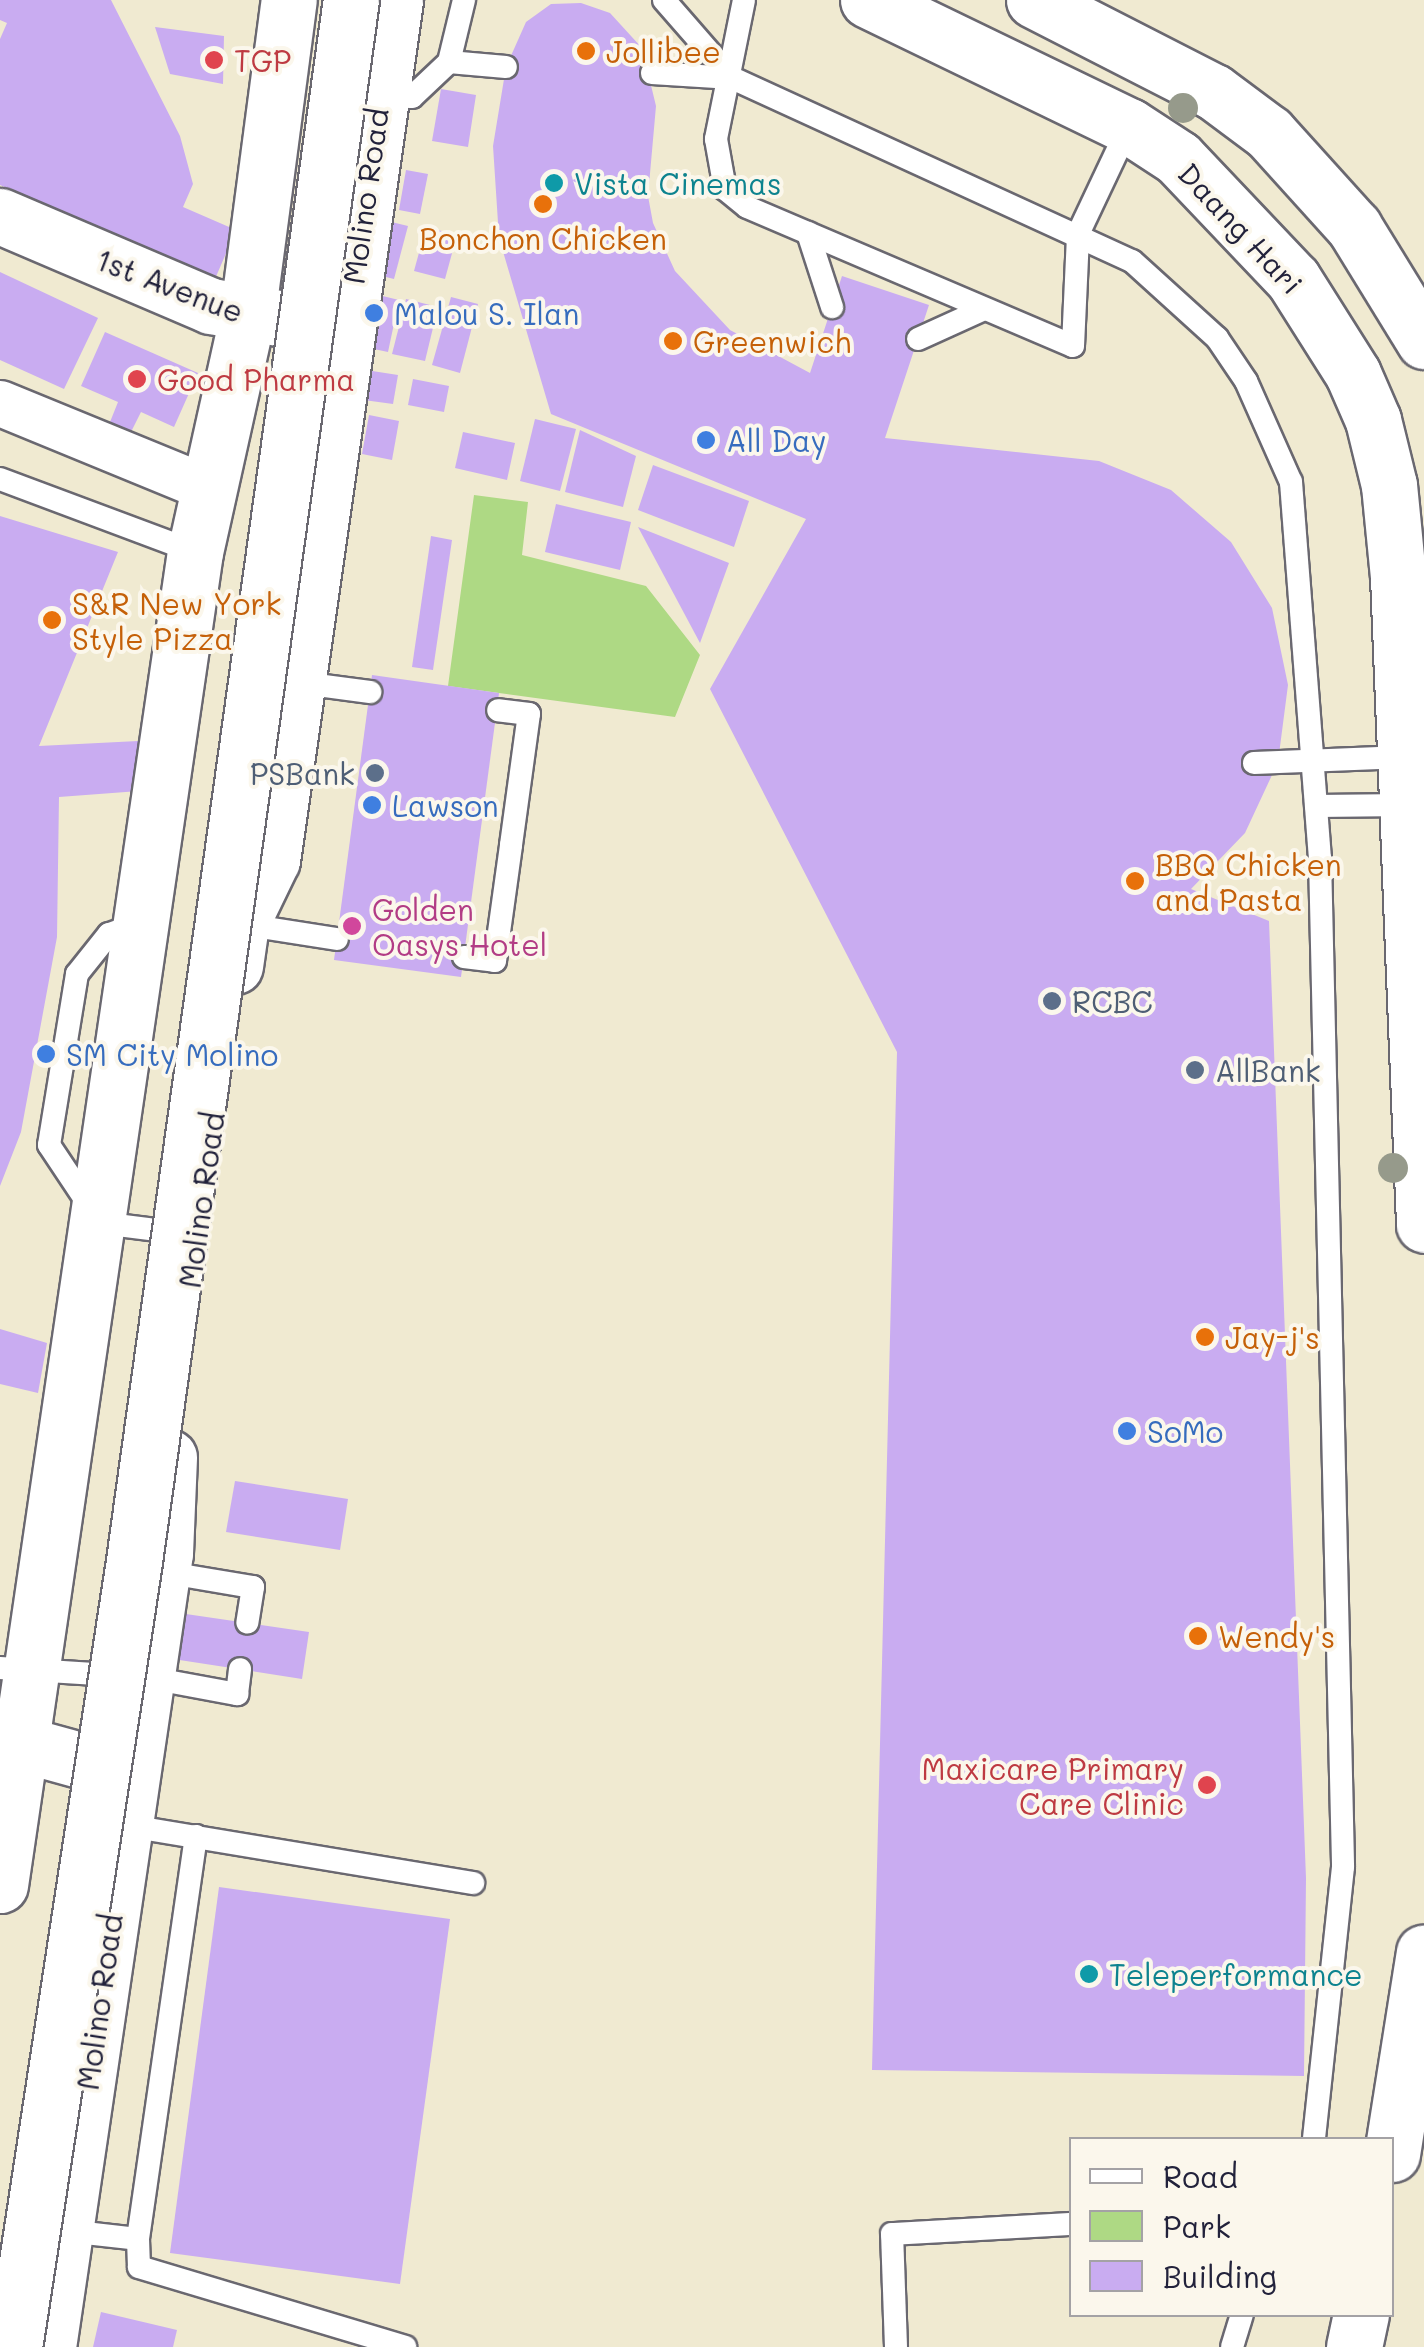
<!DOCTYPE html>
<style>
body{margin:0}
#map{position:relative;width:1424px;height:2347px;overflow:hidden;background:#f0ead1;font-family:Mali,sans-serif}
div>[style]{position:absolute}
.green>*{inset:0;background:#aed984}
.building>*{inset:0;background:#c9acf1}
.roads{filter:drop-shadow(2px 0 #6a6870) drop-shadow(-2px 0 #6a6870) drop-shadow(0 2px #6a6870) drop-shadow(0 -2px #6a6870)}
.lane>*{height:22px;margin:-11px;padding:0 11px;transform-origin:11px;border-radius:11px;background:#fff}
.street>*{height:45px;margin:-22.5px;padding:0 22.5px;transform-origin:22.5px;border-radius:22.5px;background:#fff}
.secondary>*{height:55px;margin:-27.5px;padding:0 27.5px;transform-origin:27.5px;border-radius:27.5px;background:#fff}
.primary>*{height:55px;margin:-27.5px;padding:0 27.5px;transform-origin:27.5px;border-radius:27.5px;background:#fff}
.bridges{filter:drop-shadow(2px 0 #6a6870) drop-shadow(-2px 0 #6a6870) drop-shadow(0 2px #6a6870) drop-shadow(0 -2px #6a6870)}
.primary-bridge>*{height:55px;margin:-27.5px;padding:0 27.5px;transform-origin:27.5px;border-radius:27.5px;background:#fff}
.trees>*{width:30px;height:30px;margin:-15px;border-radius:50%;background:#969a8b}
.dots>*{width:28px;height:28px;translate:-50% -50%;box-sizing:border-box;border:5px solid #fbf7ec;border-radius:50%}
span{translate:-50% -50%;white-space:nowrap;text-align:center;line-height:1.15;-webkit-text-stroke:8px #fbf7ec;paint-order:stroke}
.food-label{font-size:30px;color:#c56008}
.left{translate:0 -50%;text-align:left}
.health-label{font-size:30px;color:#be3a42}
.right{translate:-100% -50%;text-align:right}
.culture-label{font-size:30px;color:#0d838f}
.street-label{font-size:30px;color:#22223b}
.shop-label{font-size:30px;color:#366cbe}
.service-label{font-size:30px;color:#4e5e75}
.hotel-label{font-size:30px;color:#b23c85}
.legend{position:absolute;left:1069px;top:2137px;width:325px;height:180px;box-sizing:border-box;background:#fbf7ec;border:2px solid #a4a2a5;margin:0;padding:12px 18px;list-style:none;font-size:30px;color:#22223b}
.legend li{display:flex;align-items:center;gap:20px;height:50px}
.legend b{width:50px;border:2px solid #a4a2a5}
</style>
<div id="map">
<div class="green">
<div style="clip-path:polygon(474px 495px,528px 502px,522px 555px,646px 586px,700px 655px,675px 717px,448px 686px)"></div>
</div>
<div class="building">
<div style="clip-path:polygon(0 0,111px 0,180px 136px,193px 184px,183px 207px,236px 230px,215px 279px,0 185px,0 39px,7px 23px,0 20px)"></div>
<div style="clip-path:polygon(581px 3px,610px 13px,642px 48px,656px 106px,648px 196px,653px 223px,675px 271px,730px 330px,810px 373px,842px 276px,929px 305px,885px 438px,1099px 461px,1171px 490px,1231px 542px,1272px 608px,1288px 685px,1278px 762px,1245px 833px,1191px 889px,1269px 921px,1306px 1878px,1304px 2076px,872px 2070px,897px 1052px,710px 689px,806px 519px,551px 414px,499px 238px,493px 146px,506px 67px,526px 22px,551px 4px)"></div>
<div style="clip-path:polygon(155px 27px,224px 36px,223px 84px,170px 74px)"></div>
<div style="clip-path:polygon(441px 89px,476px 95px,468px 147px,432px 141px)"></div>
<div style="clip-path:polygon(406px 170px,428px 174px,420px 214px,399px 210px)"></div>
<div style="clip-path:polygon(379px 219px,408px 226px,394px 279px,366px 272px)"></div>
<div style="clip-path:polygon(426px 227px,457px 235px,445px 279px,414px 271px)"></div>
<div style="clip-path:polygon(0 272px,98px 318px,64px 389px,0 360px)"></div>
<div style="clip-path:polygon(362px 291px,399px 300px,388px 352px,350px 344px)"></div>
<div style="clip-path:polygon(451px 297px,478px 304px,460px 373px,432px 365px)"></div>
<div style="clip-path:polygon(406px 299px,438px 307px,425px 361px,392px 354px)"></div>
<div style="clip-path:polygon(105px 332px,198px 373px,174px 427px,141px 412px,131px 432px,110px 422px,118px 402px,81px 386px)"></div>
<div style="clip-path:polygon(353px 368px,398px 375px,393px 404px,349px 398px)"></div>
<div style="clip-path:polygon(413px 379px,449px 386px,444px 412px,408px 405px)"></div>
<div style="clip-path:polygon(369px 415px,399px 421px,392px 460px,362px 454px)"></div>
<div style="clip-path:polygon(535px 419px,576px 429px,560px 491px,520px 481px)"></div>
<div style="clip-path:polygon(580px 430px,636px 456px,623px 507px,565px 492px)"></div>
<div style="clip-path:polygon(463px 432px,515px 443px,507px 480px,455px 468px)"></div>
<div style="clip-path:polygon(653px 465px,749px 501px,734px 547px,638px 510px)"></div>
<div style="clip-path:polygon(556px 504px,631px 522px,620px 570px,545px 552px)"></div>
<div style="clip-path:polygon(0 516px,118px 552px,39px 746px,138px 741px,139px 791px,59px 797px,57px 937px,21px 1132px,0 1186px)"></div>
<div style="clip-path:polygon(638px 527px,729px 563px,700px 643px)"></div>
<div style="clip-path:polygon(431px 536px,452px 540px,433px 670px,412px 667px)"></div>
<div style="clip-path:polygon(372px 675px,499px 693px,461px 977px,334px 960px)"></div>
<div style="clip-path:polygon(0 1329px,47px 1343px,38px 1393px,0 1384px)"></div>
<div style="clip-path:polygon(235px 1481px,348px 1499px,340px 1550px,226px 1532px)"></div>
<div style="clip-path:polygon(179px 1613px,309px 1632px,302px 1679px,173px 1659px)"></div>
<div style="clip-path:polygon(219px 1887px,450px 1919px,400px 2284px,170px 2253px)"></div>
<div style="clip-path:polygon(101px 2312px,177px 2330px,173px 2347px,93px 2347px)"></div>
</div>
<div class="roads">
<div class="lane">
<div style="left:664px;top:0;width:103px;rotate:48.9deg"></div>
<div style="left:744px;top:0;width:142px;rotate:101.4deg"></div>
<div style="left:716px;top:139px;width:51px;rotate:79.8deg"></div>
<div style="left:725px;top:189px;width:28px;rotate:39deg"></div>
<div style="left:747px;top:207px;width:354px;rotate:23.1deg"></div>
<div style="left:1073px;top:346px;width:112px;rotate:-87.4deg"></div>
<div style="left:1078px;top:234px;width:119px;rotate:-64.7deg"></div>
<div style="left:449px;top:62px;width:57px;rotate:5deg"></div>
<div style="left:652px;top:73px;width:80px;rotate:3.6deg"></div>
<div style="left:732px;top:78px;width:440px;rotate:24.6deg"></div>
<div style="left:1132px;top:261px;width:115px;rotate:42.2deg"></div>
<div style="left:1217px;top:338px;width:52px;rotate:56deg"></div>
<div style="left:1246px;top:381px;width:111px;rotate:66deg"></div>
<div style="left:1291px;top:482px;width:377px;rotate:85.6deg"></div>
<div style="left:1320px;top:858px;width:1009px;rotate:88.69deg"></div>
<div style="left:1343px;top:1867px;width:275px;rotate:96.1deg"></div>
<div style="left:381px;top:96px;width:31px;rotate:2deg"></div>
<div style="left:412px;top:97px;width:51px;rotate:-43.4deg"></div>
<div style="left:449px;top:62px;width:64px;rotate:-76.4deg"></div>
<div style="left:808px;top:233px;width:78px;rotate:72deg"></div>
<div style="left:918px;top:339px;width:72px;rotate:-24.4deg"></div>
<div style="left:0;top:479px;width:208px;rotate:20.5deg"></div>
<div style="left:295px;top:682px;width:76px;rotate:7.6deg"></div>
<div style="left:1254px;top:763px;width:150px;rotate:-2.3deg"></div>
<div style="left:1316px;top:806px;width:91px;rotate:-0.6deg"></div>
<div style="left:137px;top:924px;width:30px;rotate:160deg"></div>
<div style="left:109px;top:934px;width:51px;rotate:128.7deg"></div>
<div style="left:77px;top:974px;width:173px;rotate:99.3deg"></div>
<div style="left:49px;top:1145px;width:94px;rotate:56.3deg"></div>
<div style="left:101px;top:1223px;width:80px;rotate:7.2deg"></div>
<div style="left:241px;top:924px;width:97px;rotate:8.9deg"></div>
<div style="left:464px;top:957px;width:31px;rotate:7deg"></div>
<div style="left:495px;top:961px;width:117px;rotate:-82.1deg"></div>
<div style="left:511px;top:845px;width:132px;rotate:-82.2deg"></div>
<div style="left:529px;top:714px;width:31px;rotate:-173deg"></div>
<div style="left:170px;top:1560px;width:19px;rotate:54deg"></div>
<div style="left:181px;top:1575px;width:73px;rotate:9.5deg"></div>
<div style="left:253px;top:1587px;width:36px;rotate:99deg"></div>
<div style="left:0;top:1668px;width:145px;rotate:3.6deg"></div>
<div style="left:145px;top:1677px;width:94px;rotate:10.5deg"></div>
<div style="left:237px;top:1694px;width:25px;rotate:-83deg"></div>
<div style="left:123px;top:1825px;width:355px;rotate:9.4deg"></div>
<div style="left:196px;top:1836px;width:407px;rotate:98.2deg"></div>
<div style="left:138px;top:2239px;width:28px;rotate:88deg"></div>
<div style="left:139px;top:2267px;width:278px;rotate:16.7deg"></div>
<div style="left:67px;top:2231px;width:71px;rotate:6.4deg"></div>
<div style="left:896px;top:2347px;width:113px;rotate:-92deg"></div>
<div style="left:892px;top:2234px;width:180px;rotate:-3.2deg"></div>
<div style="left:1232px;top:2347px;width:34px;rotate:-73deg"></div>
</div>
<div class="street">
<div style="left:0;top:403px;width:229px;rotate:22.3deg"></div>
</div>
<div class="secondary">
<div style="left:0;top:216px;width:229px;rotate:23.1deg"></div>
<div style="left:211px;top:306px;width:137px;rotate:10.1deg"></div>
<div style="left:0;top:1738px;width:136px;rotate:15.4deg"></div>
<div style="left:1392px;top:2154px;width:204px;rotate:-81deg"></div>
<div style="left:1354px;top:2347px;width:34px;rotate:-78deg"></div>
</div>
<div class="primary">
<div style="left:868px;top:0;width:290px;rotate:25.8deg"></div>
<div style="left:1129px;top:126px;width:59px;rotate:33.1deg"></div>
<div style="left:1178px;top:158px;width:167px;rotate:46.5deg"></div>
<div style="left:1293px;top:279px;width:112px;rotate:57.7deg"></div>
<div style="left:1353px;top:374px;width:50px;rotate:66.5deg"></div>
<div style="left:1373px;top:420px;width:67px;rotate:76.2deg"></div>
<div style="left:1389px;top:485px;width:91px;rotate:84.4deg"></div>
<div style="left:1398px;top:576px;width:649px;rotate:87.7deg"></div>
<div style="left:1034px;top:0;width:202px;rotate:27.1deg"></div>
<div style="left:1214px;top:92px;width:69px;rotate:36.7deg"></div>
<div style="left:1269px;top:133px;width:127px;rotate:47.9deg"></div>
<div style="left:1354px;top:227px;width:134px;rotate:58.4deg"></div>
<div style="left:235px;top:966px;width:42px;rotate:-81.9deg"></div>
<div style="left:241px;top:924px;width:71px;rotate:-64.2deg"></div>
<div style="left:272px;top:860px;width:869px;rotate:-81.86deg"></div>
<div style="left:0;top:1885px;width:1347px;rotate:-81.68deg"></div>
<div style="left:195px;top:552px;width:241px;rotate:-77.5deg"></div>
<div style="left:247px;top:317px;width:320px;rotate:-82.5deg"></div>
<div style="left:48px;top:2347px;width:803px;rotate:-81.62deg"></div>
<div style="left:165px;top:1553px;width:96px;rotate:-87.6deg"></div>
</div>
</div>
<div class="bridges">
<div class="primary-bridge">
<div style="left:14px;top:2347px;width:795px;rotate:-81.32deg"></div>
<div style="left:134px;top:1561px;width:1576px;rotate:-82.09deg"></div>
</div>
</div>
<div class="trees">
<div style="left:1183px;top:108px"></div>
<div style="left:1393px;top:1168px"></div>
</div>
<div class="dots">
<div style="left:586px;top:51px;background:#e8710a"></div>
<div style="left:214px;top:60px;background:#e0444e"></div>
<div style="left:554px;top:183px;background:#0f9aa8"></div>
<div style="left:543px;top:204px;background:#e8710a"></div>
<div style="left:374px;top:313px;background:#3f7fe0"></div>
<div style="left:673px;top:341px;background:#e8710a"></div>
<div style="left:137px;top:379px;background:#e0444e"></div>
<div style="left:706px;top:440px;background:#3f7fe0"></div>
<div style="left:52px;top:620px;background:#e8710a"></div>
<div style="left:375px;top:773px;background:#5c6f8a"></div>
<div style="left:372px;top:805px;background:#3f7fe0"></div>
<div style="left:1135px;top:881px;background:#e8710a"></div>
<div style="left:352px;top:926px;background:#d1479c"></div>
<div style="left:1052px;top:1001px;background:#5c6f8a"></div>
<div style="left:46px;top:1054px;background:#3f7fe0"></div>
<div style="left:1195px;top:1070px;background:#5c6f8a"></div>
<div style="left:1205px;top:1337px;background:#e8710a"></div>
<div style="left:1127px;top:1431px;background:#3f7fe0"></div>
<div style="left:1198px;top:1636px;background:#e8710a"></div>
<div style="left:1207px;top:1785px;background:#e0444e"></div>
<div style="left:1089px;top:1974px;background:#0f9aa8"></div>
</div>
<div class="food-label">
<span class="left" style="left:606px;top:51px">Jollibee</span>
<span style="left:543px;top:238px">Bonchon Chicken</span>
<span class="left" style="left:693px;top:341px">Greenwich</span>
<span class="left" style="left:72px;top:620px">S&amp;R New York<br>Style Pizza</span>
<span class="left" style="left:1155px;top:881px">BBQ Chicken<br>and Pasta</span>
<span class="left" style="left:1225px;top:1337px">Jay-j's</span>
<span class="left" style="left:1218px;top:1636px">Wendy's</span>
</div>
<div class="health-label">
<span class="left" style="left:234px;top:60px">TGP</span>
<span class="left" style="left:157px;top:379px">Good Pharma</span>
<span class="right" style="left:1184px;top:1785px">Maxicare Primary<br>Care Clinic</span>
</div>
<div class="culture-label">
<span class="left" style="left:574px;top:183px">Vista Cinemas</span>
<span class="left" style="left:1109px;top:1974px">Teleperformance</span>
</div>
<div class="street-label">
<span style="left:365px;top:196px;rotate:-82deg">Molino Road</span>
<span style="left:1241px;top:228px;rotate:47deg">Daang Hari</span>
<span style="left:170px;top:285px;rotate:21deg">1st Avenue</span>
<span style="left:201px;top:1200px;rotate:-82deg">Molino Road</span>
<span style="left:99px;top:2002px;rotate:-82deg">Molino Road</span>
</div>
<div class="shop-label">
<span class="left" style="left:394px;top:313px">Malou S. Ilan</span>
<span class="left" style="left:726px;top:440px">All Day</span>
<span class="left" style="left:392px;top:805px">Lawson</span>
<span class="left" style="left:66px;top:1054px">SM City Molino</span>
<span class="left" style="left:1147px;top:1431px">SoMo</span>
</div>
<div class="service-label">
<span class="right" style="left:355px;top:773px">PSBank</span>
<span class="left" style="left:1072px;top:1001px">RCBC</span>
<span class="left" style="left:1215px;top:1070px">AllBank</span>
</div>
<div class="hotel-label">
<span class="left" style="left:372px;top:926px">Golden<br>Oasys Hotel</span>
</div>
<ul class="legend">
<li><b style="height:12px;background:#fff"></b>Road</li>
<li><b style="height:28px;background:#aed984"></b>Park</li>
<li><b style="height:28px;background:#c9acf1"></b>Building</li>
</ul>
</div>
